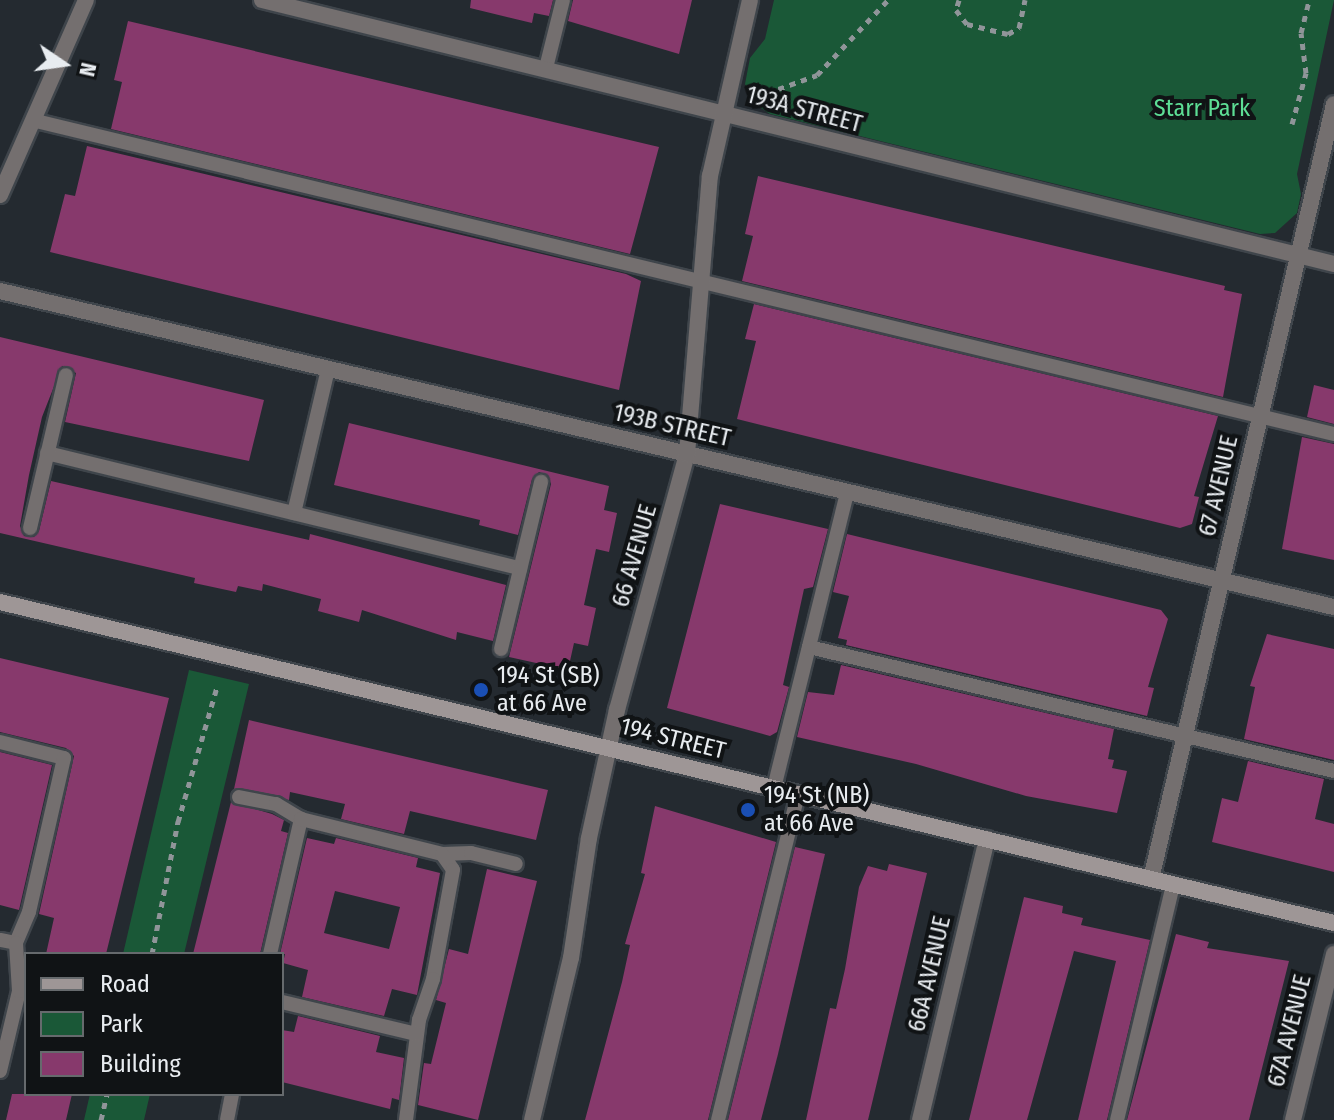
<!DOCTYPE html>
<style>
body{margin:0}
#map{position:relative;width:1334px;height:1120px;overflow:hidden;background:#242a30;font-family:"Fira Sans Condensed",sans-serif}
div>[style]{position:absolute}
.green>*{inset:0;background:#1a5837}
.building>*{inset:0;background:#87396c}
.path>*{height:5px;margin-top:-2.5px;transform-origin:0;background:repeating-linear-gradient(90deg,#909599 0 6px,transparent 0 12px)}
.roads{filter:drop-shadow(2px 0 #3f454b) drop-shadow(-2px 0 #3f454b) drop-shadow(0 2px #3f454b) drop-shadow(0 -2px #3f454b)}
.lane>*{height:14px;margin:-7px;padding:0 7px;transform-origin:7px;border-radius:7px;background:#746f6f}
.street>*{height:16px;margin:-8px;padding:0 8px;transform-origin:8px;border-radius:8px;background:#746f6f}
.secondary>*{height:16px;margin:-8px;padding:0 8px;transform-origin:8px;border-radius:8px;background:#9e9696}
.dots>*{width:22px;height:22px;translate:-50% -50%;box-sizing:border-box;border:4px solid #101315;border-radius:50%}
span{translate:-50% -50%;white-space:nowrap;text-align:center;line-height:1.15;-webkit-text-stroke:8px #101315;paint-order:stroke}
.park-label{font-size:24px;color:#5ddd95}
.street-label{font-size:24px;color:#e8ecf0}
.poi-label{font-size:24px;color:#e8ecf0}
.left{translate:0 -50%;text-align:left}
.legend{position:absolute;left:24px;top:952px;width:260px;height:144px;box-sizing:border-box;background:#101315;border:2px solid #666a6d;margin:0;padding:10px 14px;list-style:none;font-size:24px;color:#e8ecf0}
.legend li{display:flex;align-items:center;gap:16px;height:40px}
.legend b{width:40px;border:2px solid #666a6d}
.north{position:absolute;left:24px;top:24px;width:80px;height:80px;-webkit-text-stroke:6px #101315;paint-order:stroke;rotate:103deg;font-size:22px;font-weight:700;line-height:32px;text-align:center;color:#e8ecf0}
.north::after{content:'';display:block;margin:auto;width:28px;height:36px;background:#e8ecf0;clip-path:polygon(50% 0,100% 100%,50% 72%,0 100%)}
</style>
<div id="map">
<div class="green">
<div style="clip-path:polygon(774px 0,1334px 0,1297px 174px,1301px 194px,1297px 213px,1275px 233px,1260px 234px,770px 114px,755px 104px,745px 84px,750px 58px,765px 39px)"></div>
<div style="clip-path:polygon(189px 670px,249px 684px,184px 954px,123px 954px)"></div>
<div style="clip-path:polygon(90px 1094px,150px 1094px,144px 1120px,84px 1120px)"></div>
</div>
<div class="building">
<div style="clip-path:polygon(471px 0,553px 0,549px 16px,534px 13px,532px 23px,470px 8px)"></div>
<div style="clip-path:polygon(573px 0,692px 0,679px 54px,568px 21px)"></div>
<div style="clip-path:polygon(128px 21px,659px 147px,630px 254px,111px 129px,122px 82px,114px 80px)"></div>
<div style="clip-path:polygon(87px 146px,626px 274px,641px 281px,619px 390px,50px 252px,65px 194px,75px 196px)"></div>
<div style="clip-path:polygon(758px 176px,1225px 286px,1224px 290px,1242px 294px,1223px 397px,742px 281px,753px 236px,745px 234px)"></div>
<div style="clip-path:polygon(754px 304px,1218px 416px,1194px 496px,1199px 497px,1192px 524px,1180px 528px,737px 419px,756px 341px,745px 339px)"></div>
<div style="clip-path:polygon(0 337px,264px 400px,249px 461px,65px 422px,76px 373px,62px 366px,42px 417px,29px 475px,20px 526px,24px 536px,34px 537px,39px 531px,51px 481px,309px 540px,310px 534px,506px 585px,493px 641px,457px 632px,456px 640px,362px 610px,359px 622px,318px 611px,321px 599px,263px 584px,262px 591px,238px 586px,236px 592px,194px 583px,195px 578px,0 533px)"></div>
<div style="clip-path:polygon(1314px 385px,1334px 390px,1334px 424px,1307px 417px)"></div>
<div style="clip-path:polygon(349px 423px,609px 486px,604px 510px,617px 513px,609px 552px,596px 549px,584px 605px,596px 608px,588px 646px,574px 643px,568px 670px,509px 657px,551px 484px,548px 475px,539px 472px,532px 479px,518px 535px,479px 525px,480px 520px,334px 485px)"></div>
<div style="clip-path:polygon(1302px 437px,1334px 444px,1334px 560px,1282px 549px)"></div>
<div style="clip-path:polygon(720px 504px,828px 529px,813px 587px,804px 589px,783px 685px,789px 687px,777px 732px,770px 736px,667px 708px)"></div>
<div style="clip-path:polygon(847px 534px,1161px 610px,1168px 619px,1148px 687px,1154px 688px,1147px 716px,846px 645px,847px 640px,838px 638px,849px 596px,833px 592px)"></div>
<div style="clip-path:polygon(1267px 634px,1334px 649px,1334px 760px,1244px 739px,1255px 687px,1250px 686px)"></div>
<div style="clip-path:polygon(0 658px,169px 698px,106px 954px,46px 954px,54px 918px,39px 914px,74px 756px,66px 748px,0 732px)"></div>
<div style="clip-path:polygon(841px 665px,1114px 729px,1108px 759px,1114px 760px,1112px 768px,1127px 771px,1117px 813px,1026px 796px,916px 764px,797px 737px,808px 692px,834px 695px)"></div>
<div style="clip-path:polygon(249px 720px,548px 790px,536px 840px,410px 811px,404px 834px,341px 819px,345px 804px,290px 792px,289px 800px,234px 789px)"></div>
<div style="clip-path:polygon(0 752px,52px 765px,19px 910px,0 905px)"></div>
<div style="clip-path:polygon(1248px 761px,1324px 779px,1315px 819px,1334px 824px,1334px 872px,1212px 842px,1222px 798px,1238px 802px)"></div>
<div style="clip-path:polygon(231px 802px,272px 814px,284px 820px,281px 831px,288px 833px,260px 954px,193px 954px)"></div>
<div style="clip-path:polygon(655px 806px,776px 842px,708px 1120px,585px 1120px,622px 982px,630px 945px,625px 944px,645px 874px,641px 873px)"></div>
<div style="clip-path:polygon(evenodd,307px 838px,334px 844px,336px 838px,418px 858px,416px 867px,440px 873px,417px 995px,392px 989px,384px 1016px,302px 997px,308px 970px,283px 963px,285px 954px,280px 954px,307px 838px,335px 891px,400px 907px,389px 949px,324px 933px,335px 891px)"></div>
<div style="clip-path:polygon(795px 847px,825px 854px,778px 1054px,761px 1120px,728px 1120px)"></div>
<div style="clip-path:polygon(889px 864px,927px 873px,868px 1120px,806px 1120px,830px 1008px,836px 1009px,845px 969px,859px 887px,868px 866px,887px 871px)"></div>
<div style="clip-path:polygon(487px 869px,537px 881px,478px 1120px,418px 1105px,424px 1063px,431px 1064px,446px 1003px,436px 1000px,449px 949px,468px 954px)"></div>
<div style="clip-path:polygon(1024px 897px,1063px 906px,1062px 913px,1083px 918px,1081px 925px,1150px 940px,1107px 1120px,1078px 1120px,1116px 961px,1074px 951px,1027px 1120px,969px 1120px)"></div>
<div style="clip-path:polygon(1176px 934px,1209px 942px,1207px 948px,1289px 961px,1249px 1120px,1127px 1120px)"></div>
<div style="clip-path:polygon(298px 1016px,380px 1036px,376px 1052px,404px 1058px,399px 1100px,392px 1098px,390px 1109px,282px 1082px,282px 1030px,294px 1032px)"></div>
<div style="clip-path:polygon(12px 1094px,72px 1094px,66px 1120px,6px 1120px)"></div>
</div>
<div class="path">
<div style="left:959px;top:0;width:10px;rotate:107deg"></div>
<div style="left:956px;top:10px;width:18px;rotate:52deg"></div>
<div style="left:967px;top:24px;width:42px;rotate:13.7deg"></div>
<div style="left:1008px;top:34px;width:13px;rotate:-29deg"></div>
<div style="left:1019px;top:28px;width:29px;rotate:-78deg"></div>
<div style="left:767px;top:93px;width:53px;rotate:-19.8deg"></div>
<div style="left:817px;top:75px;width:103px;rotate:-46.6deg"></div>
<div style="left:1292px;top:124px;width:53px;rotate:-74.6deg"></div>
<div style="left:1306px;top:73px;width:40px;rotate:-97.1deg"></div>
<div style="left:1301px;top:33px;width:34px;rotate:-76deg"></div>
<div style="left:152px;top:954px;width:135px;rotate:-78.9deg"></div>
<div style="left:178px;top:822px;width:141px;rotate:-73.9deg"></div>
<div style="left:101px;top:1120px;width:27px;rotate:-77deg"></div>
</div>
<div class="roads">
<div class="lane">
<div style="left:546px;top:68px;width:70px;rotate:-76deg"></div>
<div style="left:36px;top:121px;width:1335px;rotate:13.56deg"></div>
<div style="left:47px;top:453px;width:487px;rotate:13.7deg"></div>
<div style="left:294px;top:513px;width:148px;rotate:-76.7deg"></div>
<div style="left:30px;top:528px;width:157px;rotate:-76.8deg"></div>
<div style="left:809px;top:647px;width:539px;rotate:13.29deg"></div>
<div style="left:501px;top:649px;width:172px;rotate:-76.5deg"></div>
<div style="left:0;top:742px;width:66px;rotate:14deg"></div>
<div style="left:64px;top:758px;width:158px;rotate:102.8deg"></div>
<div style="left:29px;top:912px;width:34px;rotate:113deg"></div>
<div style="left:16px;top:943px;width:16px;rotate:-169deg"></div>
<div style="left:774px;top:788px;width:305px;rotate:-76.1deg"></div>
<div style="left:239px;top:797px;width:38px;rotate:11deg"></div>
<div style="left:276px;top:804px;width:29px;rotate:31deg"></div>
<div style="left:442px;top:854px;width:29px;rotate:-2deg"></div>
<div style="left:471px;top:853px;width:46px;rotate:13.7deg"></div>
<div style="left:270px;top:954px;width:139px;rotate:-77.1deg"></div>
<div style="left:301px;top:819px;width:145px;rotate:13.9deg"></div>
<div style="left:442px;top:854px;width:19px;rotate:55deg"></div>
<div style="left:453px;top:870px;width:111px;rotate:100.4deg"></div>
<div style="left:433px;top:979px;width:43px;rotate:108.9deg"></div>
<div style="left:419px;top:1020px;width:101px;rotate:97.4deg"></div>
<div style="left:282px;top:1002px;width:138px;rotate:13.4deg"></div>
<div style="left:0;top:1071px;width:82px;rotate:-76.6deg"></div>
<div style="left:19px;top:991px;width:48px;rotate:-93.6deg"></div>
<div style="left:227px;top:1120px;width:26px;rotate:-79deg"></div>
<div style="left:718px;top:1120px;width:336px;rotate:-76.2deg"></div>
<div style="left:1117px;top:1120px;width:242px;rotate:-76.6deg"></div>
</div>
<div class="street">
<div style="left:262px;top:0;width:1104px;rotate:13.83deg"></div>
<div style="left:0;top:195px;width:213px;rotate:-66.2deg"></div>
<div style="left:0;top:291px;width:1371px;rotate:13.33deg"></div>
<div style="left:1151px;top:879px;width:796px;rotate:-76.71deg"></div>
<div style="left:532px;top:1120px;width:167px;rotate:-76.5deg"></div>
<div style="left:571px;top:958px;width:121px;rotate:-81.5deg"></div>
<div style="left:589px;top:838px;width:131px;rotate:-77.7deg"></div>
<div style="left:617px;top:710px;width:265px;rotate:-74.7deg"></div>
<div style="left:687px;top:454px;width:279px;rotate:-85.3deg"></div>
<div style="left:710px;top:176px;width:180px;rotate:-77.2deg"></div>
<div style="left:920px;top:1120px;width:289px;rotate:-76.6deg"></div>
<div style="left:1293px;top:1120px;width:171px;rotate:-76.1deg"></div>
</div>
<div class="secondary">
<div style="left:0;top:602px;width:1372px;rotate:13.53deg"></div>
</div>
</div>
<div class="dots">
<div style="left:481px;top:690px;background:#1a4fb4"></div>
<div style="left:748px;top:810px;background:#1a4fb4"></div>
</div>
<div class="park-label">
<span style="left:1202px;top:109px">Starr Park</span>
</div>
<div class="street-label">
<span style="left:804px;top:110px;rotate:15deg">193A STREET</span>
<span style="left:672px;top:426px;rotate:13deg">193B STREET</span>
<span style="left:1219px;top:486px;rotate:-77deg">67 AVENUE</span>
<span style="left:635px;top:556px;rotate:-74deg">66 AVENUE</span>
<span style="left:673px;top:739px;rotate:14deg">194 STREET</span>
<span style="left:930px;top:974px;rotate:-77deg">66A AVENUE</span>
<span style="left:1290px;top:1031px;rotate:-76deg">67A AVENUE</span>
</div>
<div class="poi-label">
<span class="left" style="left:497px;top:690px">194 St (SB)<br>at 66 Ave</span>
<span class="left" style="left:764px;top:810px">194 St (NB)<br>at 66 Ave</span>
</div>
<ul class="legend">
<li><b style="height:10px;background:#9e9696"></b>Road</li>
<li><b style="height:22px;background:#1a5837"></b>Park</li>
<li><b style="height:22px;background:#87396c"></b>Building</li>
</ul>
<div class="north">N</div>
</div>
